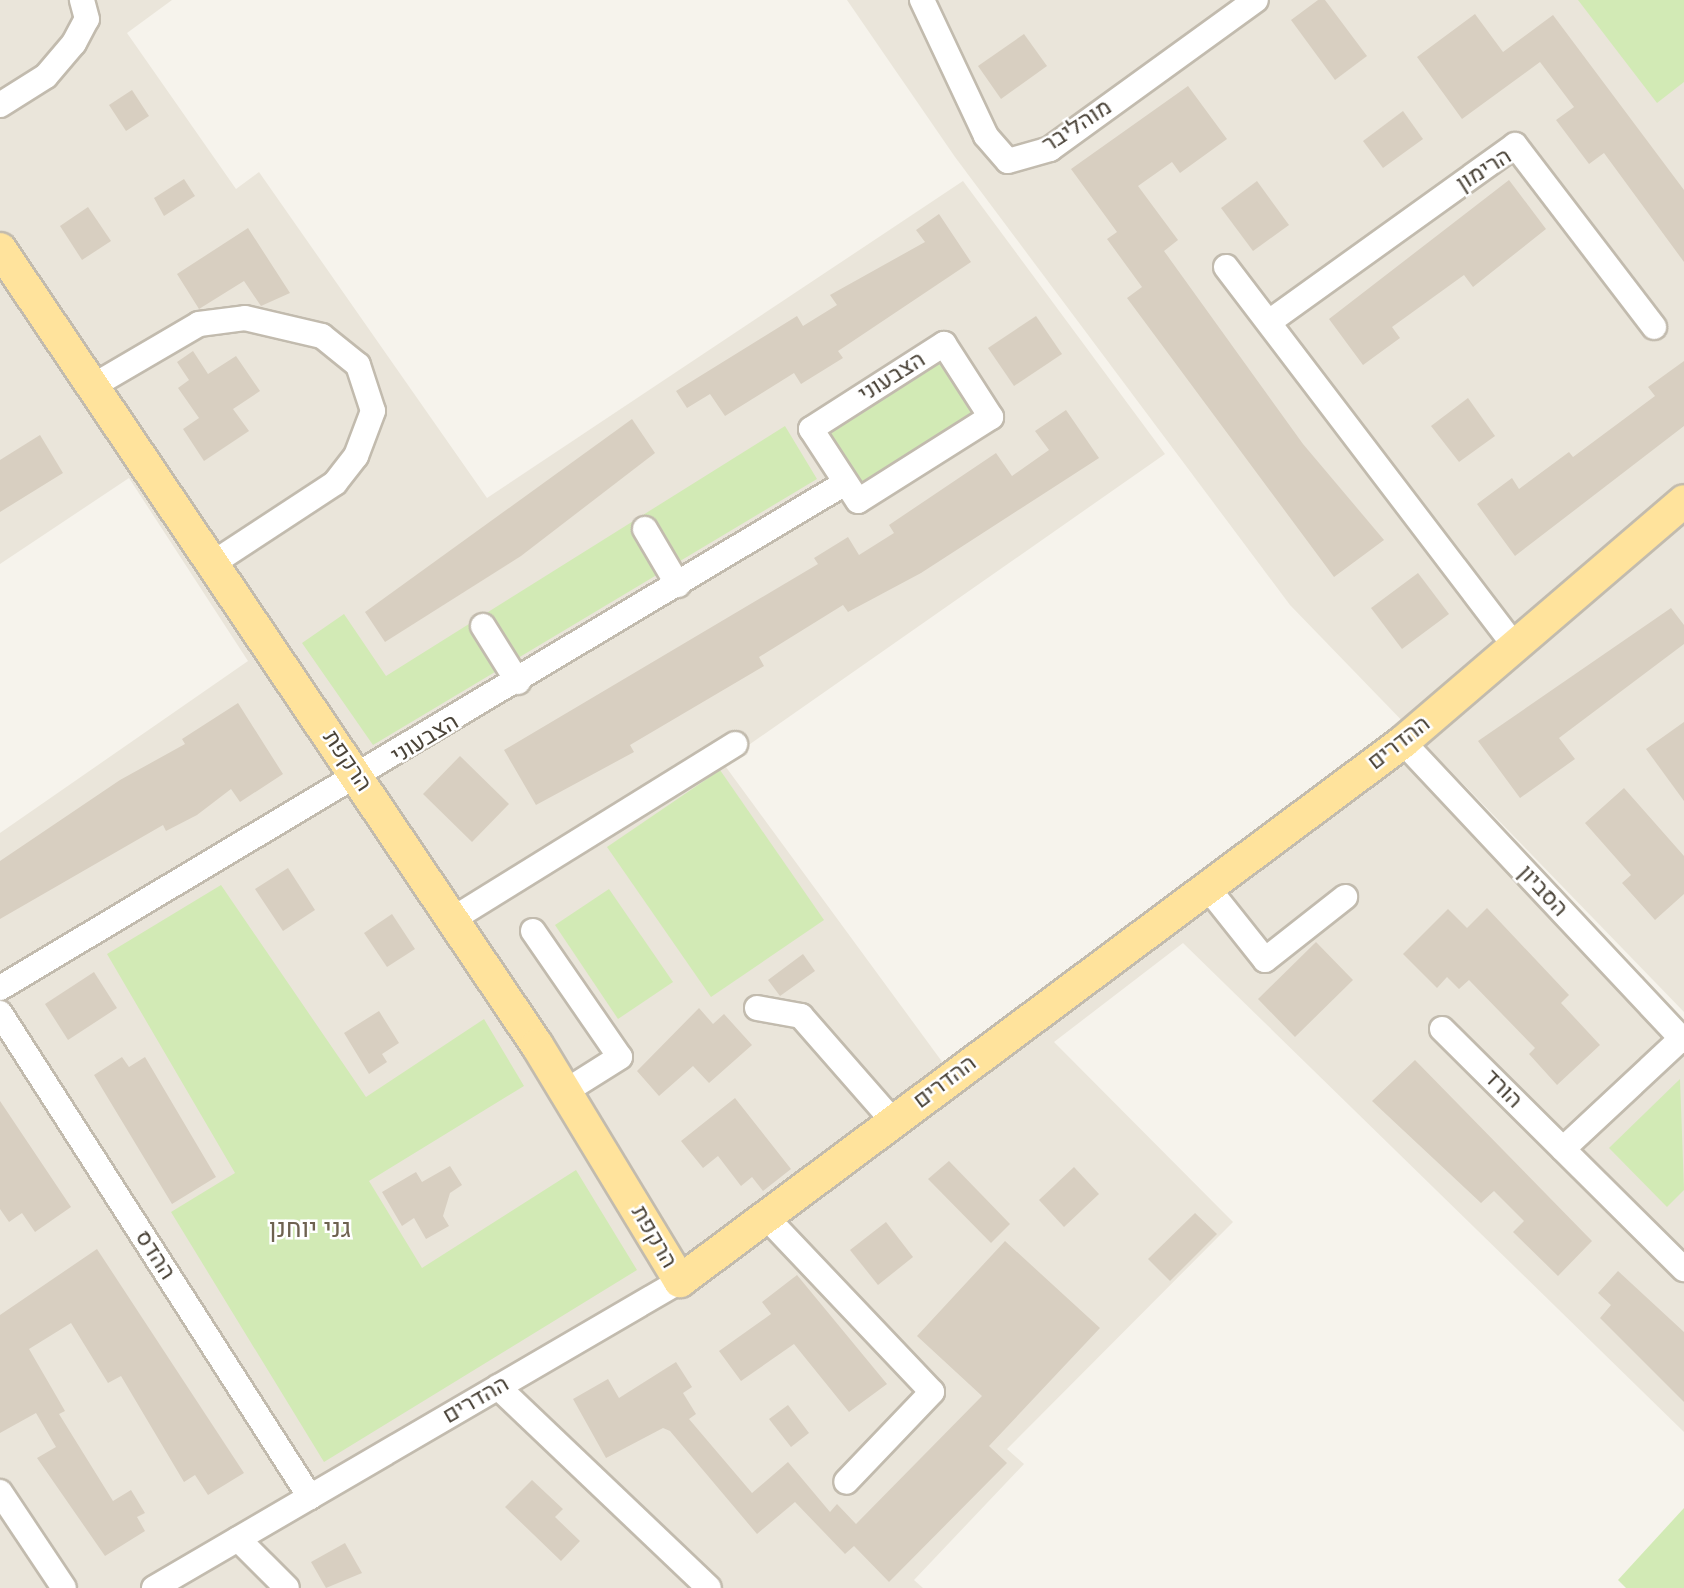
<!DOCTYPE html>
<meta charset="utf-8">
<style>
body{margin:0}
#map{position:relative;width:1684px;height:1588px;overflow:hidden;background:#f6f3ec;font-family:"Nunito Sans",Heebo,sans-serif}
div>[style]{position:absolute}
.residential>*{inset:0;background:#eae5da}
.green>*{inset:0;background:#d2eab5}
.building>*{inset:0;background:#d8cfc1}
.roads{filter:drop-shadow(2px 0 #c2bbae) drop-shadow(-2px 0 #c2bbae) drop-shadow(0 2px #c2bbae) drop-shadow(0 -2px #c2bbae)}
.minor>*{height:24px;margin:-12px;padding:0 12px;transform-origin:12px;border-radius:12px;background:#fff}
.major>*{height:32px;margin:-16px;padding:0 16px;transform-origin:16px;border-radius:16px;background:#ffe39c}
span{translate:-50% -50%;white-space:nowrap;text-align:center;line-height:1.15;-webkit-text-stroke:5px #fff;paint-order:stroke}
.street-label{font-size:23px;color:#4b4439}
.quarter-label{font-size:26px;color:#6e6250}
</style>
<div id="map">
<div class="residential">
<div style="clip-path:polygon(0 0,172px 0,127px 33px,236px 189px,259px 172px,487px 498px,963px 181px,1165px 454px,723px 763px,943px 1063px,1396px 726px,1684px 1028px,1684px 1432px,1183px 943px,1054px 1042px,1233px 1222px,1007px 1449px,1024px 1464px,914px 1580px,923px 1588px,0 1588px,0 833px,248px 661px,129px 478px,0 564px)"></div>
<div style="clip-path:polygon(847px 0,1684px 0,1684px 1012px,1290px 605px,955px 157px)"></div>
</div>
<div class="green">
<div style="clip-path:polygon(1578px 0,1684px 0,1684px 82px,1657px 103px)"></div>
<div style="clip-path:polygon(940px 363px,973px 413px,862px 483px,829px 433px)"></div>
<div style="clip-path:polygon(785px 426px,817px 479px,373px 745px,302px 643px,344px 614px,386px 676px)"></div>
<div style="clip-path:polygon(720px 770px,824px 920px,711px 997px,607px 847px)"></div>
<div style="clip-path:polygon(221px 885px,366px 1097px,484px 1019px,524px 1086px,369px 1181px,422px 1268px,576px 1170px,637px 1270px,324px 1462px,171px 1212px,235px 1173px,107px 954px)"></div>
<div style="clip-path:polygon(609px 889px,673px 982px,618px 1019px,555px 925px)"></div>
<div style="clip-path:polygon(1680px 1079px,1684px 1190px,1667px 1207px,1609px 1148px)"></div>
<div style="clip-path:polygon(1684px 1508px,1684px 1588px,1626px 1588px,1618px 1580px)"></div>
</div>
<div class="building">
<div style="clip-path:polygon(1318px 0,1325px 0,1367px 56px,1335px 80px,1291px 20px)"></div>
<div style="clip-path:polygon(1475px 14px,1503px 52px,1553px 15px,1684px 190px,1684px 262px,1604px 153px,1589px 164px,1556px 120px,1574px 107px,1540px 62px,1462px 119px,1417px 57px)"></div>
<div style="clip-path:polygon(1024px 34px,1047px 66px,1001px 99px,978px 66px)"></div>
<div style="clip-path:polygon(1188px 86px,1227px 139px,1180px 173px,1172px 162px,1138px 186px,1178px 240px,1164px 251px,1303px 444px,1384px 540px,1334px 577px,1127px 298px,1142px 287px,1107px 239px,1117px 232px,1071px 169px)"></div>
<div style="clip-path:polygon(132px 90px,149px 116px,126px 131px,109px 105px)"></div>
<div style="clip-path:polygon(1403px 111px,1423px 139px,1383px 168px,1363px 141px)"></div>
<div style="clip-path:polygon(184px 179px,195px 196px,164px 216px,154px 198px)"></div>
<div style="clip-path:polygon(1509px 180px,1546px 229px,1473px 287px,1464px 275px,1392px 327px,1400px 338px,1363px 365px,1329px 319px)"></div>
<div style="clip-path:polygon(1257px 181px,1289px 225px,1253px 251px,1221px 208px)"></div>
<div style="clip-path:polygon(88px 207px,111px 241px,82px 260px,60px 226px)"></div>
<div style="clip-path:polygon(939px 214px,971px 262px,838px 351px,843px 358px,801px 384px,794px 373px,725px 416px,710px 394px,687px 408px,676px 391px,797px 316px,803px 326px,837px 305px,830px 295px,925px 242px,916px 230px)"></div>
<div style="clip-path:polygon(248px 228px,290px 293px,261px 306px,244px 281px,199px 309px,177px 274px)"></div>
<div style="clip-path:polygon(1036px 316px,1062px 354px,1014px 386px,988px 348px)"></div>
<div style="clip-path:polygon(193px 351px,208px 374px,236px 356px,260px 391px,233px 409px,249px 431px,204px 461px,183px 429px,199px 418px,178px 388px,189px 380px,177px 362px)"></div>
<div style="clip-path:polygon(1684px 361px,1684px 426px,1515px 556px,1477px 504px,1512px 478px,1519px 489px,1569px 452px,1573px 457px,1655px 396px,1648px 387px)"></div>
<div style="clip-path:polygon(1468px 398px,1495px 436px,1459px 462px,1431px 426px)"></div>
<div style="clip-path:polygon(1066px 410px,1099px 458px,921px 573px,848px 612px,843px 605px,759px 657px,764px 666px,630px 745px,634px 752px,536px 805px,504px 750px,818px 564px,814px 558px,848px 537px,859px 555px,894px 533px,889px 525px,996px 453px,1012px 476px,1049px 450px,1035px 431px)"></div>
<div style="clip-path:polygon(632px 419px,655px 453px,521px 556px,385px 642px,365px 612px)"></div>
<div style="clip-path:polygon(40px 435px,63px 473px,0 512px,0 460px)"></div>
<div style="clip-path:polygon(1418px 573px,1449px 614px,1402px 649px,1371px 608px)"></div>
<div style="clip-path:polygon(1671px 608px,1684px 625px,1684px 644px,1559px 738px,1575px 759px,1520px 798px,1478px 741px)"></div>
<div style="clip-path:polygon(238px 703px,283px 774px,240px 802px,231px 789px,197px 815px,166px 831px,163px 825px,0 919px,0 861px,120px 780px,185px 744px,182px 739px)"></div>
<div style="clip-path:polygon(1684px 722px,1684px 801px,1646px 749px)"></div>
<div style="clip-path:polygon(460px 756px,509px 804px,472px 842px,423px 794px)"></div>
<div style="clip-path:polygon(1624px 788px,1684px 856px,1684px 894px,1655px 920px,1622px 883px,1631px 875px,1585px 823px)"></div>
<div style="clip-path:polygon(288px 868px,315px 910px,283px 931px,255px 889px)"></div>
<div style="clip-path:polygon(1487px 908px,1569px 995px,1561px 1003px,1600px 1045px,1557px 1085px,1529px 1054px,1535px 1048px,1469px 980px,1459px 989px,1447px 977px,1437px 988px,1403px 954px,1448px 909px,1467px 928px)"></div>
<div style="clip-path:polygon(392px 914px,415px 949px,387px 967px,364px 933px)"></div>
<div style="clip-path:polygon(1316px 942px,1353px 980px,1295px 1037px,1258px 999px)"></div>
<div style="clip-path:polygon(803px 954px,815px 971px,780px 996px,768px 980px)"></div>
<div style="clip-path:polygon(94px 972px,117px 1008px,68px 1040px,45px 1004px)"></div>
<div style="clip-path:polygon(699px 1008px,713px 1024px,724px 1014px,752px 1045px,709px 1083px,693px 1066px,659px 1096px,637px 1071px)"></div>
<div style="clip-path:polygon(379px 1011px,399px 1043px,382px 1054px,387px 1062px,369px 1074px,344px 1033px)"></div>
<div style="clip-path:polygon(122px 1057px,129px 1067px,145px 1057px,216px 1177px,172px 1204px,94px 1075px)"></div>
<div style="clip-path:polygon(1415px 1060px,1592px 1241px,1558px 1276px,1513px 1232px,1524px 1221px,1494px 1191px,1481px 1203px,1372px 1101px)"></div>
<div style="clip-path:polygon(735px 1098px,791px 1169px,763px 1191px,752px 1177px,741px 1186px,718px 1156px,703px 1168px,681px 1141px)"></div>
<div style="clip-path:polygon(0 1101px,71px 1207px,35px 1232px,22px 1213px,9px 1222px,0 1209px)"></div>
<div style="clip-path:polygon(949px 1161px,1010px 1224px,991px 1243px,928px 1179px)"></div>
<div style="clip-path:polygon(450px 1166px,462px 1185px,450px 1193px,443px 1216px,449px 1226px,426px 1239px,414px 1218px,402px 1226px,382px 1192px,416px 1172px,422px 1182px)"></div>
<div style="clip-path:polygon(1074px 1167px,1099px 1194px,1064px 1227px,1039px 1200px)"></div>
<div style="clip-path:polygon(1195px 1213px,1217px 1234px,1170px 1281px,1148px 1259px)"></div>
<div style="clip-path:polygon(886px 1222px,913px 1257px,878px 1285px,850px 1250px)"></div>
<div style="clip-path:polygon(1005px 1241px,1100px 1328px,989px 1446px,1007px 1463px,889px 1582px,854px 1546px,845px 1554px,795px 1502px,757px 1534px,670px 1431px,663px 1428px,606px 1458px,573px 1399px,608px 1379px,619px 1398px,676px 1362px,692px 1387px,683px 1393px,696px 1414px,689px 1419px,752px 1493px,788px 1462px,830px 1512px,837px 1504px,856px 1524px,982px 1396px,917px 1336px)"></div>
<div style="clip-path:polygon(97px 1249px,244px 1473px,208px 1495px,195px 1475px,184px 1482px,121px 1376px,108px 1383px,71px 1323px,29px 1349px,65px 1411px,59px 1414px,113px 1501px,131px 1490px,145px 1513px,137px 1517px,145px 1531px,105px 1556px,37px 1458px,56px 1447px,36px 1413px,0 1433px,0 1315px)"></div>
<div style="clip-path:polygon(1618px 1271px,1684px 1332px,1684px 1402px,1600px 1318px,1611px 1305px,1598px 1293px)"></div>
<div style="clip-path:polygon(797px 1275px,887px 1384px,849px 1412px,794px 1344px,741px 1381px,719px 1351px,771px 1314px,762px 1302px)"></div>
<div style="clip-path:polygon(788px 1405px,809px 1433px,791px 1447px,769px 1419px)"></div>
<div style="clip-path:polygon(532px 1480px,563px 1509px,555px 1517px,580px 1541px,561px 1561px,505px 1507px)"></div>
<div style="clip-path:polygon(345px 1543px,362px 1573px,326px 1588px,311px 1562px)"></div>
</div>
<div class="roads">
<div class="minor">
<div style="left:922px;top:0;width:150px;rotate:64.8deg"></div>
<div style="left:986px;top:136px;width:33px;rotate:49deg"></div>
<div style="left:1008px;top:161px;width:44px;rotate:-15.9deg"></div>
<div style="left:1050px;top:149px;width:254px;rotate:-35.9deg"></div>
<div style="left:0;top:105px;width:54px;rotate:-32.2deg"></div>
<div style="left:46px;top:76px;width:43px;rotate:-49.7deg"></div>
<div style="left:74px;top:43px;width:27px;rotate:-62deg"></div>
<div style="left:87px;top:19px;width:20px;rotate:-105deg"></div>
<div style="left:1226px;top:267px;width:477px;rotate:52.7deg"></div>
<div style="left:1269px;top:322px;width:303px;rotate:-35.7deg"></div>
<div style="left:1515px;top:145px;width:229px;rotate:52.6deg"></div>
<div style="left:944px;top:344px;width:87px;rotate:57.2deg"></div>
<div style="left:991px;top:417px;width:157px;rotate:147.7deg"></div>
<div style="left:858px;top:501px;width:86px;rotate:-123.1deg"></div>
<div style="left:811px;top:429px;width:158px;rotate:-32.6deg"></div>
<div style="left:93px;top:386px;width:123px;rotate:-30.3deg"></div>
<div style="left:199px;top:324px;width:46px;rotate:-7.4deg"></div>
<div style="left:245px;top:318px;width:79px;rotate:13.2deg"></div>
<div style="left:322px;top:336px;width:46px;rotate:38.9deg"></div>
<div style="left:358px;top:365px;width:48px;rotate:71.9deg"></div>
<div style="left:373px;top:411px;width:48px;rotate:110.7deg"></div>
<div style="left:356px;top:456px;width:34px;rotate:128deg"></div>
<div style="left:335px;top:483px;width:146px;rotate:146.7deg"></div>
<div style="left:645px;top:529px;width:65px;rotate:59.5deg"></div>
<div style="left:483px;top:626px;width:66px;rotate:58deg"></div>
<div style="left:1403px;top:742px;width:410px;rotate:46.8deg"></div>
<div style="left:1207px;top:887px;width:93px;rotate:51.5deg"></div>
<div style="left:1265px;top:960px;width:102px;rotate:-38.2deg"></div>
<div style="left:453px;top:919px;width:332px;rotate:-31.8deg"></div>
<div style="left:533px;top:931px;width:153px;rotate:55.4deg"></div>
<div style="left:620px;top:1057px;width:64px;rotate:147.8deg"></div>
<div style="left:0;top:988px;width:984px;rotate:-30.86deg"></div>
<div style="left:757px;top:1008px;width:45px;rotate:10.3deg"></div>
<div style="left:801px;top:1016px;width:140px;rotate:48.8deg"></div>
<div style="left:0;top:1013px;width:575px;rotate:57.36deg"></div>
<div style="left:1442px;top:1029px;width:341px;rotate:44.8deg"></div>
<div style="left:1563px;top:1149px;width:163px;rotate:-43deg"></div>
<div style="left:766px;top:1217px;width:241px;rotate:46.5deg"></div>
<div style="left:932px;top:1392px;width:124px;rotate:133.7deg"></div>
<div style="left:498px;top:1387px;width:291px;rotate:43.6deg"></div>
<div style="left:0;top:1492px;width:115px;rotate:56.3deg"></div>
<div style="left:238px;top:1539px;width:69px;rotate:45deg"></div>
<div style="left:154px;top:1588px;width:609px;rotate:-30.27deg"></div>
</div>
<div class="major">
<div style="left:0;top:249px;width:960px;rotate:56deg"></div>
<div style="left:537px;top:1045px;width:276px;rotate:58.8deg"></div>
<div style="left:680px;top:1281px;width:902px;rotate:-36.7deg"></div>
<div style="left:1403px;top:742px;width:370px;rotate:-40.6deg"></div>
</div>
</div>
<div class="street-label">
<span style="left:1077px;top:126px;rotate:-33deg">מוהליבר</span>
<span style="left:1484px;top:170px;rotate:-32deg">הרימון</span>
<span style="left:892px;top:377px;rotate:-32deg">הצבעוני</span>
<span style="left:425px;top:739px;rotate:-31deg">הצבעוני</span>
<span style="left:1399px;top:743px;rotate:-38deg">ההדרים</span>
<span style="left:347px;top:761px;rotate:56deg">הרקפת</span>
<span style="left:1543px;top:891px;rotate:47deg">הסביון</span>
<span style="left:945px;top:1082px;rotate:-37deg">ההדרים</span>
<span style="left:1503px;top:1089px;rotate:45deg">הורד</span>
<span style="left:654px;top:1237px;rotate:60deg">הרקפת</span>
<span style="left:155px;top:1255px;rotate:57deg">ההדס</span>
<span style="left:476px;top:1400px;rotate:-30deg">ההדרים</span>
</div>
<div class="quarter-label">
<span style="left:310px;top:1229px">גני יוחנן</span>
</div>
</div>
